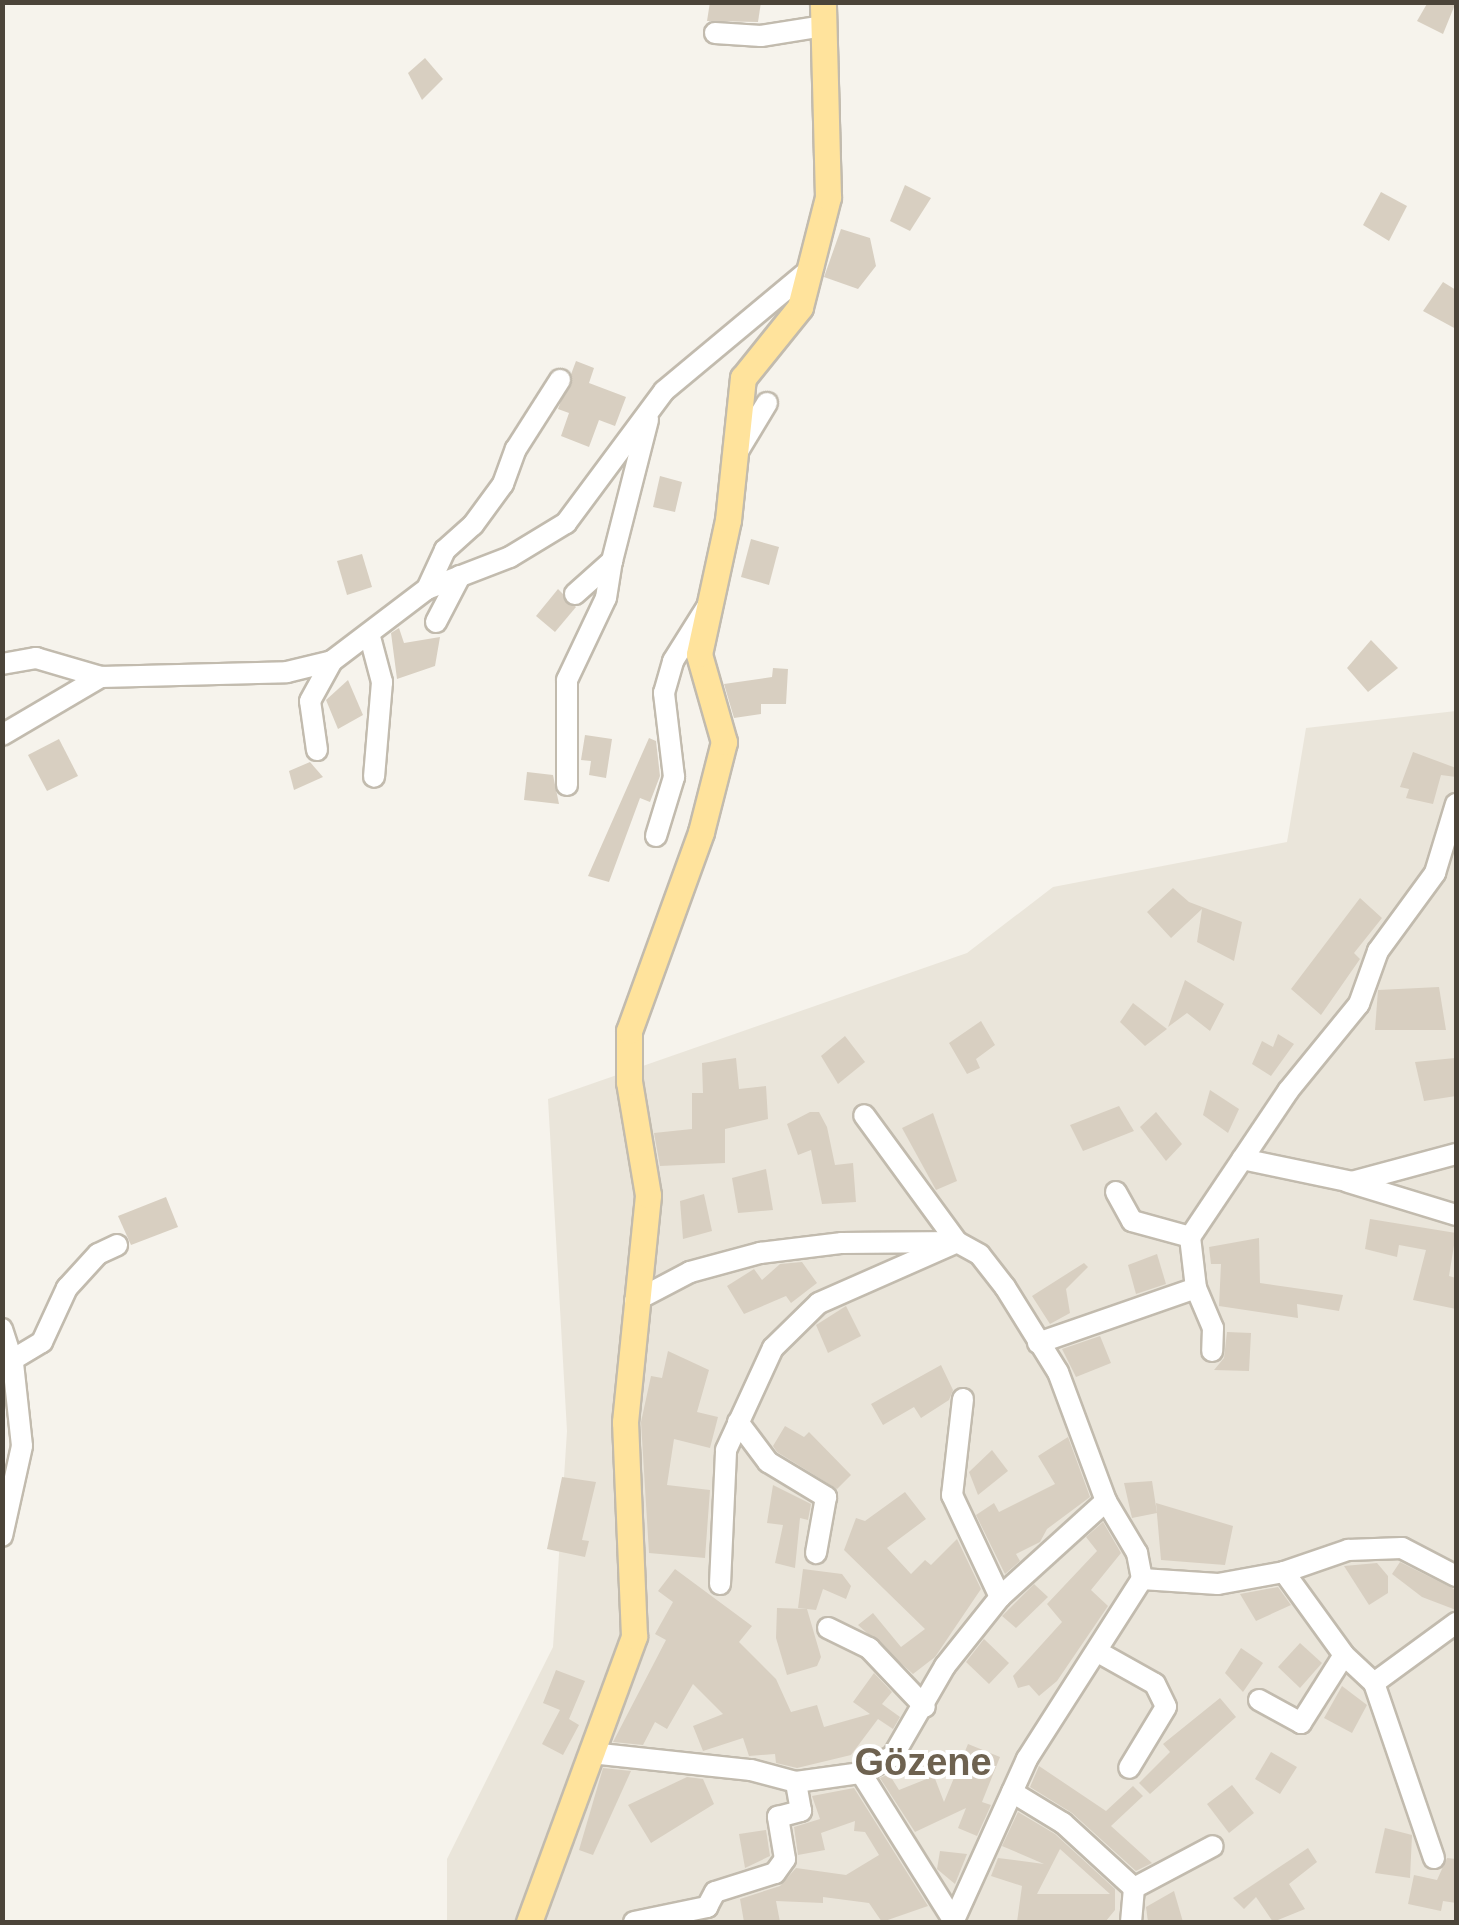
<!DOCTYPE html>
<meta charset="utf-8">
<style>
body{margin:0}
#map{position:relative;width:1459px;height:1925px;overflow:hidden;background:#f6f3ec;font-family:Arial,sans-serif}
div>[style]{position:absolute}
.residential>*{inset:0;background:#eae5da}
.building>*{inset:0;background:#d8cfc1}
.roads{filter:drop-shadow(2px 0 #c2bbae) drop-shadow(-2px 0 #c2bbae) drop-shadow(0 2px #c2bbae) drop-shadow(0 -2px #c2bbae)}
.minor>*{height:20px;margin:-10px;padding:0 10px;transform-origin:10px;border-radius:10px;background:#fff}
.major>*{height:25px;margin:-12.5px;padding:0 12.5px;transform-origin:12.5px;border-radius:12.5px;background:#ffe39c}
span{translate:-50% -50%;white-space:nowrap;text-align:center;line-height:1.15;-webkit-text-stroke:8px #fff;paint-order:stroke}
.quarter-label{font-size:38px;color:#6e6250;font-weight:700}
.frame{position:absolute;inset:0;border:5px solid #4b4439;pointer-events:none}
</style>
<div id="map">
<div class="residential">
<div style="clip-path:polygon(1456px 711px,1456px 1922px,447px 1922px,447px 1859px,553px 1647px,567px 1431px,548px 1099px,967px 953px,1053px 887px,1287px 842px,1306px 728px)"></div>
</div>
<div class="building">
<div style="clip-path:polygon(710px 2px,761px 2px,758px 22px,707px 21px)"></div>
<div style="clip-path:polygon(1428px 2px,1456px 2px,1443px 34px,1417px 21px)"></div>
<div style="clip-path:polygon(425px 58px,443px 79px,422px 100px,408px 73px)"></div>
<div style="clip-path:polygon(905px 185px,931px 198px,910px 231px,890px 221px)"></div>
<div style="clip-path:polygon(1381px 192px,1407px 206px,1389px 241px,1363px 225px)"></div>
<div style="clip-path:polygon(841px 229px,870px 238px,876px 266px,858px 289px,824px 277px)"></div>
<div style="clip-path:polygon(1443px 282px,1456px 290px,1456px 329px,1423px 311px)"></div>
<div style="clip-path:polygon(576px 361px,594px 368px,589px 383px,626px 397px,615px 426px,599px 420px,589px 447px,561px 436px,569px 413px,558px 409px)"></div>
<div style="clip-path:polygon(660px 476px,682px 482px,675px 512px,653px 507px)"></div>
<div style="clip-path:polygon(751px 539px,779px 547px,769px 585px,741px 577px)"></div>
<div style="clip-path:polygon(362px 554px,372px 587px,347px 595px,337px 561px)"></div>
<div style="clip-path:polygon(558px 589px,576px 607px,555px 632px,536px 616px)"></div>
<div style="clip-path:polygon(399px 628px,404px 643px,440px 637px,435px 666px,397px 679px,391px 633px)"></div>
<div style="clip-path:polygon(1371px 640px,1398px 668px,1368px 692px,1347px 668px)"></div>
<div style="clip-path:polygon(773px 668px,788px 669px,786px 704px,761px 704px,761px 714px,734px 718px,724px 684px,772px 677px)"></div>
<div style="clip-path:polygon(348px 680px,363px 715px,338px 729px,326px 700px)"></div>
<div style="clip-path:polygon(585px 735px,612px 739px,606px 778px,589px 775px,591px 761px,581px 760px)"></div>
<div style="clip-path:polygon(649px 738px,656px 741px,660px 776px,650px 802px,640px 798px,609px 882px,588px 876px)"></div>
<div style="clip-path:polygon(59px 739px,78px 776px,47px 791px,28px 755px)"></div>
<div style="clip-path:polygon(1413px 752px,1456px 768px,1456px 777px,1441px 775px,1433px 804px,1406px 798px,1409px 789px,1400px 787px)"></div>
<div style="clip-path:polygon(310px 762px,323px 777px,294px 790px,289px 771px)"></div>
<div style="clip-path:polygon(527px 772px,553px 775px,559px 804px,524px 800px)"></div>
<div style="clip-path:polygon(1173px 888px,1189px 902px,1242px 922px,1234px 961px,1197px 942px,1202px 909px,1171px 938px,1147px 912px)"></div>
<div style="clip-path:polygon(1360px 898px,1382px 918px,1354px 953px,1360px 959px,1321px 1015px,1291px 989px)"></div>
<div style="clip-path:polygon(1185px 980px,1224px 1004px,1210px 1031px,1187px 1013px,1168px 1027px)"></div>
<div style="clip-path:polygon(1439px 987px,1446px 1030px,1375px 1030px,1378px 990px)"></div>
<div style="clip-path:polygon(1133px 1003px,1167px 1029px,1145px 1046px,1120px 1022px)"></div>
<div style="clip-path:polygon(981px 1021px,995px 1045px,976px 1059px,980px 1068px,967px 1074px,949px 1043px)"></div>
<div style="clip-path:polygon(1278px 1034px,1294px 1044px,1271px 1076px,1252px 1064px,1262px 1041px,1273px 1047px)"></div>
<div style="clip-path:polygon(845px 1036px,865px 1062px,838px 1084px,821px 1056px)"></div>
<div style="clip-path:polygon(736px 1058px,739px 1089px,766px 1086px,768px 1119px,725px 1129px,725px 1163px,660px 1166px,654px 1133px,692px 1129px,692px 1093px,703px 1093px,702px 1063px)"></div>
<div style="clip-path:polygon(1455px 1058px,1456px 1096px,1424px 1101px,1415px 1062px)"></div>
<div style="clip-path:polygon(1210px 1090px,1239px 1109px,1228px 1133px,1203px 1115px)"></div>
<div style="clip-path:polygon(1119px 1106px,1134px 1131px,1083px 1151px,1070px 1125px)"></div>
<div style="clip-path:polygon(810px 1112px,819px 1112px,827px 1127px,835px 1165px,853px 1163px,856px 1202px,822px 1204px,811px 1150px,798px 1155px,787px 1124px)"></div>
<div style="clip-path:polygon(1156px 1112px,1182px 1144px,1166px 1161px,1140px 1127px)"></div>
<div style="clip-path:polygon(933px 1113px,957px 1181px,936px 1190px,902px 1128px)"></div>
<div style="clip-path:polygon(766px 1169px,773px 1210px,738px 1213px,732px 1178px)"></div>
<div style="clip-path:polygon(704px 1194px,712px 1231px,683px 1239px,680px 1201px)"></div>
<div style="clip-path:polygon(166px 1197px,178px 1227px,131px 1245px,118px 1216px)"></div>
<div style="clip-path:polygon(1370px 1219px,1456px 1233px,1449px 1276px,1456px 1278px,1456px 1309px,1413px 1300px,1426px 1250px,1399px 1245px,1397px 1257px,1365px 1249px)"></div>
<div style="clip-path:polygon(1259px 1238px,1260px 1283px,1343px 1295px,1339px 1311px,1297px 1304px,1298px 1318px,1219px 1306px,1221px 1264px,1211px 1264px,1209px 1247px)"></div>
<div style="clip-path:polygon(1157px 1254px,1166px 1284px,1136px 1294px,1128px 1265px)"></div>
<div style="clip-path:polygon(802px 1262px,817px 1283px,791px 1303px,786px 1296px,744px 1314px,727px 1286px,754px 1269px,762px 1280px,780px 1264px)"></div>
<div style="clip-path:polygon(1084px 1263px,1088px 1267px,1066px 1289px,1070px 1313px,1050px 1324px,1032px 1296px)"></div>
<div style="clip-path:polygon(846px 1306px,861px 1336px,828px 1353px,816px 1325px)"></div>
<div style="clip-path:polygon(1227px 1332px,1251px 1333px,1249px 1371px,1214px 1370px,1224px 1358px)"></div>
<div style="clip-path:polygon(1100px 1336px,1111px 1363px,1076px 1377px,1062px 1349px)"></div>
<div style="clip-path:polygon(668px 1351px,709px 1370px,697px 1412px,718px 1417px,710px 1448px,674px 1439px,667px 1485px,710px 1490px,705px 1558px,649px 1553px,641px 1422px,651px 1376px,662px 1378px)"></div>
<div style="clip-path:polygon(941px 1365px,953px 1390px,949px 1400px,921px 1418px,914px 1407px,883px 1425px,871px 1404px)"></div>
<div style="clip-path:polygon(785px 1426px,804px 1437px,809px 1432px,851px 1475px,837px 1489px,777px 1452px,773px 1446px)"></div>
<div style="clip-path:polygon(1068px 1437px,1090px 1497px,1047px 1529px,1040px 1542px,1016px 1554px,1020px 1561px,1005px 1574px,976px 1515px,994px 1503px,999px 1512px,1055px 1484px,1038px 1456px)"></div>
<div style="clip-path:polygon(992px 1450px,1008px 1471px,978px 1495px,969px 1472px)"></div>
<div style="clip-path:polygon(562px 1477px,596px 1482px,582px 1540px,589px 1541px,585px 1557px,547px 1549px)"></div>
<div style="clip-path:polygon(1152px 1481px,1157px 1513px,1132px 1518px,1124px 1483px)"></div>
<div style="clip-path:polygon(773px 1485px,811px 1504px,808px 1520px,800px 1518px,795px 1568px,775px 1563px,783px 1525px,767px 1523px)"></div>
<div style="clip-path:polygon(905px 1492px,926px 1519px,887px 1548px,911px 1574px,925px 1560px,931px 1565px,957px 1539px,981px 1589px,935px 1657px,913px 1674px,858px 1625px,873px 1613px,901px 1647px,925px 1629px,844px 1550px,856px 1518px,865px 1521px)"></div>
<div style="clip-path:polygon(1156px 1503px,1233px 1526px,1225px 1565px,1161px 1560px)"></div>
<div style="clip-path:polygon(1103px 1522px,1121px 1553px,1091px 1590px,1108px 1606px,1057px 1681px,1039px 1696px,1029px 1685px,1018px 1688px,1013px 1676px,1062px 1622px,1047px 1604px,1097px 1551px,1086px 1537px)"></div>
<div style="clip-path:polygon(1400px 1562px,1456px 1590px,1456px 1610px,1422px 1597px,1392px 1574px)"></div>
<div style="clip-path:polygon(1377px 1563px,1388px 1576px,1388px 1593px,1369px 1605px,1344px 1566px)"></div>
<div style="clip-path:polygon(675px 1569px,752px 1626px,739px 1642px,776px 1679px,791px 1712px,817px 1705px,824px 1727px,870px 1714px,853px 1702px,874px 1673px,892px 1692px,882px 1704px,900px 1717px,893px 1729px,878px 1719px,851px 1755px,797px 1768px,776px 1763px,775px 1754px,749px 1756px,743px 1738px,703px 1751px,693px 1726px,723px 1714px,693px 1684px,667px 1729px,655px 1722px,643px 1745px,613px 1742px,666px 1640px,655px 1634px,673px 1602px,658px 1591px)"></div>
<div style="clip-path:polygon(803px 1569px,842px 1574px,851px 1586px,846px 1599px,823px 1589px,816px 1610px,798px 1608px)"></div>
<div style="clip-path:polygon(1034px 1584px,1048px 1597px,1016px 1628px,1002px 1616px)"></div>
<div style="clip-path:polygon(1278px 1587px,1291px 1605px,1256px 1621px,1240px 1594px)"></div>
<div style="clip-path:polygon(777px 1608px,807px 1609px,821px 1657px,817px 1666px,787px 1675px,776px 1638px)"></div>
<div style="clip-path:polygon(984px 1639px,1009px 1663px,989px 1684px,966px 1662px)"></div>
<div style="clip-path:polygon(1300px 1643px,1322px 1663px,1300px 1688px,1278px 1667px)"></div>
<div style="clip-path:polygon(1241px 1648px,1263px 1663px,1243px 1692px,1225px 1673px)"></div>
<div style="clip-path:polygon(556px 1670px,585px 1681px,569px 1719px,579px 1725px,563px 1755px,542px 1744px,560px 1710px,543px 1703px)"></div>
<div style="clip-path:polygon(1342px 1686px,1367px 1705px,1352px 1733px,1324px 1718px)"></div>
<div style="clip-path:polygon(1220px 1698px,1236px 1717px,1150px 1794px,1139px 1783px,1170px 1752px,1163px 1744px)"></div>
<div style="clip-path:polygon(968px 1744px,1000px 1757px,982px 1802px,991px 1805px,977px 1836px,958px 1828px,966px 1808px,915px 1832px,880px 1778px,889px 1774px,899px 1790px,934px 1776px,944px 1802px)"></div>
<div style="clip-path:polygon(1271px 1752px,1297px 1767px,1280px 1794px,1255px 1779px)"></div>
<div style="clip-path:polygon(1039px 1766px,1106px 1811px,1133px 1786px,1143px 1796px,1111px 1826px,1152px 1863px,1136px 1871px,1072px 1813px,1030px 1787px)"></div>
<div style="clip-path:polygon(603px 1768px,631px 1771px,593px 1855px,579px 1850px)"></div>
<div style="clip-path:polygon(687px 1777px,703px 1779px,714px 1804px,651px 1843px,628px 1805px)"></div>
<div style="clip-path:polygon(1232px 1785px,1254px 1813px,1229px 1833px,1207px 1804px)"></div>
<div style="clip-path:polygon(854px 1788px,928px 1906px,882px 1922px,869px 1903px,823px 1897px,823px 1903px,776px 1901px,780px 1922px,744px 1922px,740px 1899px,780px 1886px,796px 1868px,846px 1875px,879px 1855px,865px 1832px,854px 1831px,855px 1821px,821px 1833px,825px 1850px,798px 1855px,794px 1827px,820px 1819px,812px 1796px)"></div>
<div style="clip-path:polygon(evenodd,1018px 1812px,1055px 1834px,1115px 1889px,1115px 1910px,1106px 1921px,1017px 1922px,1022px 1886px,991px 1876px,998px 1858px,1044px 1864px,1002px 1846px,1018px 1812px,1060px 1849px,1110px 1894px,1037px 1894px,1060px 1849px)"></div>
<div style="clip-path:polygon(1385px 1828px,1412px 1835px,1410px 1878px,1375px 1873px)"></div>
<div style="clip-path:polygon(766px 1830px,770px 1856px,745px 1868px,739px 1834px)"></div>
<div style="clip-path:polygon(1308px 1848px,1317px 1862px,1289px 1884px,1305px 1909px,1273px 1922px,1256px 1897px,1244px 1909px,1233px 1898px)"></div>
<div style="clip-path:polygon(940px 1851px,967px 1854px,955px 1884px,937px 1869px)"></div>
<div style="clip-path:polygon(1447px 1858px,1456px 1859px,1456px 1903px,1443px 1901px,1441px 1911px,1408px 1904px,1414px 1875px,1437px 1880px)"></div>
<div style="clip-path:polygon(1174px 1891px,1183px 1922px,1148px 1922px,1146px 1907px)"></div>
</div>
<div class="roads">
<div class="minor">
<div style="left:715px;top:33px;width:46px;rotate:3.7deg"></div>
<div style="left:761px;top:36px;width:64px;rotate:-9deg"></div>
<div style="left:735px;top:456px;width:62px;rotate:-58.9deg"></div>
<div style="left:427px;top:589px;width:43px;rotate:-65.2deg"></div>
<div style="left:445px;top:550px;width:38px;rotate:-42deg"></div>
<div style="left:473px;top:525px;width:51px;rotate:-53.8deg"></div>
<div style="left:503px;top:484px;width:37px;rotate:-70deg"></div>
<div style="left:516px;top:449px;width:82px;rotate:-57.5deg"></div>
<div style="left:575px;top:594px;width:50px;rotate:-41.7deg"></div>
<div style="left:612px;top:561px;width:146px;rotate:-75.7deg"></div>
<div style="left:436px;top:622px;width:52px;rotate:-62.4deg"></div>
<div style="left:370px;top:637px;width:47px;rotate:75.1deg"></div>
<div style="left:382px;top:682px;width:95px;rotate:94.8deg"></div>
<div style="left:2px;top:664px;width:35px;rotate:-10deg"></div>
<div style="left:36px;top:658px;width:68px;rotate:16.3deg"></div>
<div style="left:101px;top:677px;width:186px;rotate:-1.5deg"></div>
<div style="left:287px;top:672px;width:46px;rotate:-13.7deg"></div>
<div style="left:332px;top:661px;width:119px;rotate:-37.2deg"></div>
<div style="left:427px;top:589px;width:89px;rotate:-21.1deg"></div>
<div style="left:510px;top:557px;width:66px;rotate:-31.3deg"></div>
<div style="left:566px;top:523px;width:164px;rotate:-53.4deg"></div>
<div style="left:664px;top:391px;width:194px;rotate:-39.8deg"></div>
<div style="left:2px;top:735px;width:115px;rotate:-30.4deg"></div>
<div style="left:317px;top:750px;width:49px;rotate:-98.1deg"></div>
<div style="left:310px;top:701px;width:46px;rotate:-61.2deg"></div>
<div style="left:567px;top:785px;width:105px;rotate:-90deg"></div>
<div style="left:567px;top:680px;width:91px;rotate:-64.6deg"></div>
<div style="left:606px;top:598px;width:37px;rotate:-81deg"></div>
<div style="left:656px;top:836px;width:62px;rotate:-73deg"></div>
<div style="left:674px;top:777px;width:85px;rotate:-96.8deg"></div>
<div style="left:664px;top:693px;width:33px;rotate:-74deg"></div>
<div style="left:673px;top:661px;width:70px;rotate:-57.9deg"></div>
<div style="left:1242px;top:1159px;width:112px;rotate:11.8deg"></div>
<div style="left:1352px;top:1182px;width:108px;rotate:-15.1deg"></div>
<div style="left:1348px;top:1182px;width:113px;rotate:17deg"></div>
<div style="left:1116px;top:1192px;width:33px;rotate:61deg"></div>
<div style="left:1132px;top:1221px;width:60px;rotate:15.4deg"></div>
<div style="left:1190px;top:1237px;width:51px;rotate:83.3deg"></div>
<div style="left:1196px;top:1288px;width:43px;rotate:67deg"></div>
<div style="left:1213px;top:1328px;width:23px;rotate:92deg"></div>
<div style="left:1190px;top:1237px;width:176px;rotate:-56.1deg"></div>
<div style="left:1288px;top:1091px;width:112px;rotate:-50.8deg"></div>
<div style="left:1359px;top:1004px;width:56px;rotate:-70.3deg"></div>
<div style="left:1378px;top:951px;width:97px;rotate:-53.8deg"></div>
<div style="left:1435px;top:873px;width:72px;rotate:-73.1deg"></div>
<div style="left:635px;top:1301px;width:62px;rotate:-27.8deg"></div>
<div style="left:690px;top:1272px;width:73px;rotate:-15.2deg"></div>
<div style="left:760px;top:1253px;width:83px;rotate:-7deg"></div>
<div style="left:842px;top:1243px;width:115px;rotate:-0.5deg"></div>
<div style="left:957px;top:1242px;width:26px;rotate:29deg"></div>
<div style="left:980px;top:1255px;width:41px;rotate:52deg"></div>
<div style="left:1005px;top:1287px;width:100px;rotate:58.1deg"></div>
<div style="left:1058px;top:1372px;width:138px;rotate:69.6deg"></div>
<div style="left:1106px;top:1501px;width:61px;rotate:59.2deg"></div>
<div style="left:1137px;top:1553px;width:26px;rotate:79deg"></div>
<div style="left:1142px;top:1579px;width:214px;rotate:122.6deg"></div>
<div style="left:1027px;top:1759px;width:179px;rotate:114.4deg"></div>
<div style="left:2px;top:1329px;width:36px;rotate:72deg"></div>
<div style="left:13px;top:1363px;width:83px;rotate:83.8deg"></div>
<div style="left:22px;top:1446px;width:92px;rotate:102.5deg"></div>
<div style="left:1038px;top:1343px;width:167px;rotate:-19.2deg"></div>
<div style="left:12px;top:1360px;width:35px;rotate:-31deg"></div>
<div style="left:42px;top:1342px;width:60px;rotate:-65.2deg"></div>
<div style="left:67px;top:1288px;width:46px;rotate:-47.6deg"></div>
<div style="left:98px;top:1254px;width:21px;rotate:-25deg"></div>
<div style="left:963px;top:1399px;width:97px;rotate:96.5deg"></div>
<div style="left:952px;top:1495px;width:113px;rotate:64.8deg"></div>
<div style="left:738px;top:1422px;width:50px;rotate:53.1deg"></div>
<div style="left:768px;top:1462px;width:68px;rotate:31.1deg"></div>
<div style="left:826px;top:1497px;width:57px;rotate:100.1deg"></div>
<div style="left:1284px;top:1572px;width:102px;rotate:54.1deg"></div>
<div style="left:1344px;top:1655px;width:41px;rotate:43deg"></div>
<div style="left:1374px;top:1683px;width:185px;rotate:71.1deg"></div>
<div style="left:1142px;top:1579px;width:76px;rotate:3.8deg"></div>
<div style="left:1218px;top:1584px;width:67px;rotate:-10.3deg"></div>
<div style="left:1284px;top:1572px;width:68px;rotate:-19deg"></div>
<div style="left:1348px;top:1550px;width:54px;rotate:-2.1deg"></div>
<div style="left:1402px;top:1548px;width:61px;rotate:27.4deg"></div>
<div style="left:720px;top:1584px;width:134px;rotate:-87.4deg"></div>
<div style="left:726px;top:1450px;width:112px;rotate:-65.3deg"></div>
<div style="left:773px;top:1348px;width:64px;rotate:-44.4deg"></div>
<div style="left:819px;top:1303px;width:151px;rotate:-23.8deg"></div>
<div style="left:957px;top:1242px;width:157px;rotate:-126.2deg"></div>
<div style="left:828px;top:1628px;width:46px;rotate:26deg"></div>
<div style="left:869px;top:1648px;width:81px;rotate:46.5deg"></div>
<div style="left:1098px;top:1652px;width:65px;rotate:29.3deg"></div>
<div style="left:1155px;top:1684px;width:25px;rotate:64deg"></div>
<div style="left:1166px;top:1707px;width:71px;rotate:121.2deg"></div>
<div style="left:1374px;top:1683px;width:102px;rotate:-36.2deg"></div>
<div style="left:1259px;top:1700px;width:48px;rotate:28.7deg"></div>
<div style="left:1301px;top:1723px;width:80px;rotate:-57.7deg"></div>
<div style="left:591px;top:1753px;width:161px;rotate:6.1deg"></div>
<div style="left:751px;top:1770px;width:47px;rotate:14.9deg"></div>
<div style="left:796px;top:1782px;width:66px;rotate:-7.9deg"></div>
<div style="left:861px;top:1773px;width:36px;rotate:-28deg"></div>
<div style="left:893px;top:1756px;width:104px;rotate:-60deg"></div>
<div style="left:945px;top:1666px;width:88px;rotate:-51.4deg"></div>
<div style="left:1000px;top:1597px;width:143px;rotate:-42.2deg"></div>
<div style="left:861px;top:1773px;width:175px;rotate:57.9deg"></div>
<div style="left:1012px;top:1792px;width:60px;rotate:31.3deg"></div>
<div style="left:1063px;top:1823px;width:96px;rotate:42.5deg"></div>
<div style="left:1134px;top:1888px;width:34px;rotate:95deg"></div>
<div style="left:1134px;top:1888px;width:89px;rotate:-28deg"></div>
<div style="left:634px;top:1922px;width:75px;rotate:-11.6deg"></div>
<div style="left:707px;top:1907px;width:17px;rotate:-62deg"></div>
<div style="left:715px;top:1892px;width:63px;rotate:-17.6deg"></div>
<div style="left:775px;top:1873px;width:17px;rotate:-54deg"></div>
<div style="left:785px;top:1859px;width:43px;rotate:-99.5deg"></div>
<div style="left:778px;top:1817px;width:24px;rotate:-15deg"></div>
<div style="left:801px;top:1811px;width:29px;rotate:-100deg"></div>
</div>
<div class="major">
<div style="left:529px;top:1922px;width:305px;rotate:-69.8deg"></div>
<div style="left:634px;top:1636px;width:214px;rotate:-92.4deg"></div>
<div style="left:625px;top:1422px;width:228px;rotate:-84.2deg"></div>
<div style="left:648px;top:1195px;width:115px;rotate:-99.5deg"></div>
<div style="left:629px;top:1082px;width:51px;rotate:-90deg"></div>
<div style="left:629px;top:1031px;width:212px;rotate:-70.1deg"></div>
<div style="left:701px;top:832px;width:93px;rotate:-75.7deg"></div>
<div style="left:724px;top:742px;width:91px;rotate:-105.9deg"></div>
<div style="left:699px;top:654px;width:137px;rotate:-77.8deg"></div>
<div style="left:728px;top:520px;width:143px;rotate:-84deg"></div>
<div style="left:743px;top:378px;width:91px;rotate:-51.2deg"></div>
<div style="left:800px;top:307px;width:114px;rotate:-75.7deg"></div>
<div style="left:828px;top:197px;width:195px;rotate:-91.5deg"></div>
</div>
</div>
<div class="quarter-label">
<span style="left:923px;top:1763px">Gözene</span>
</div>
<div class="frame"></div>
</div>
